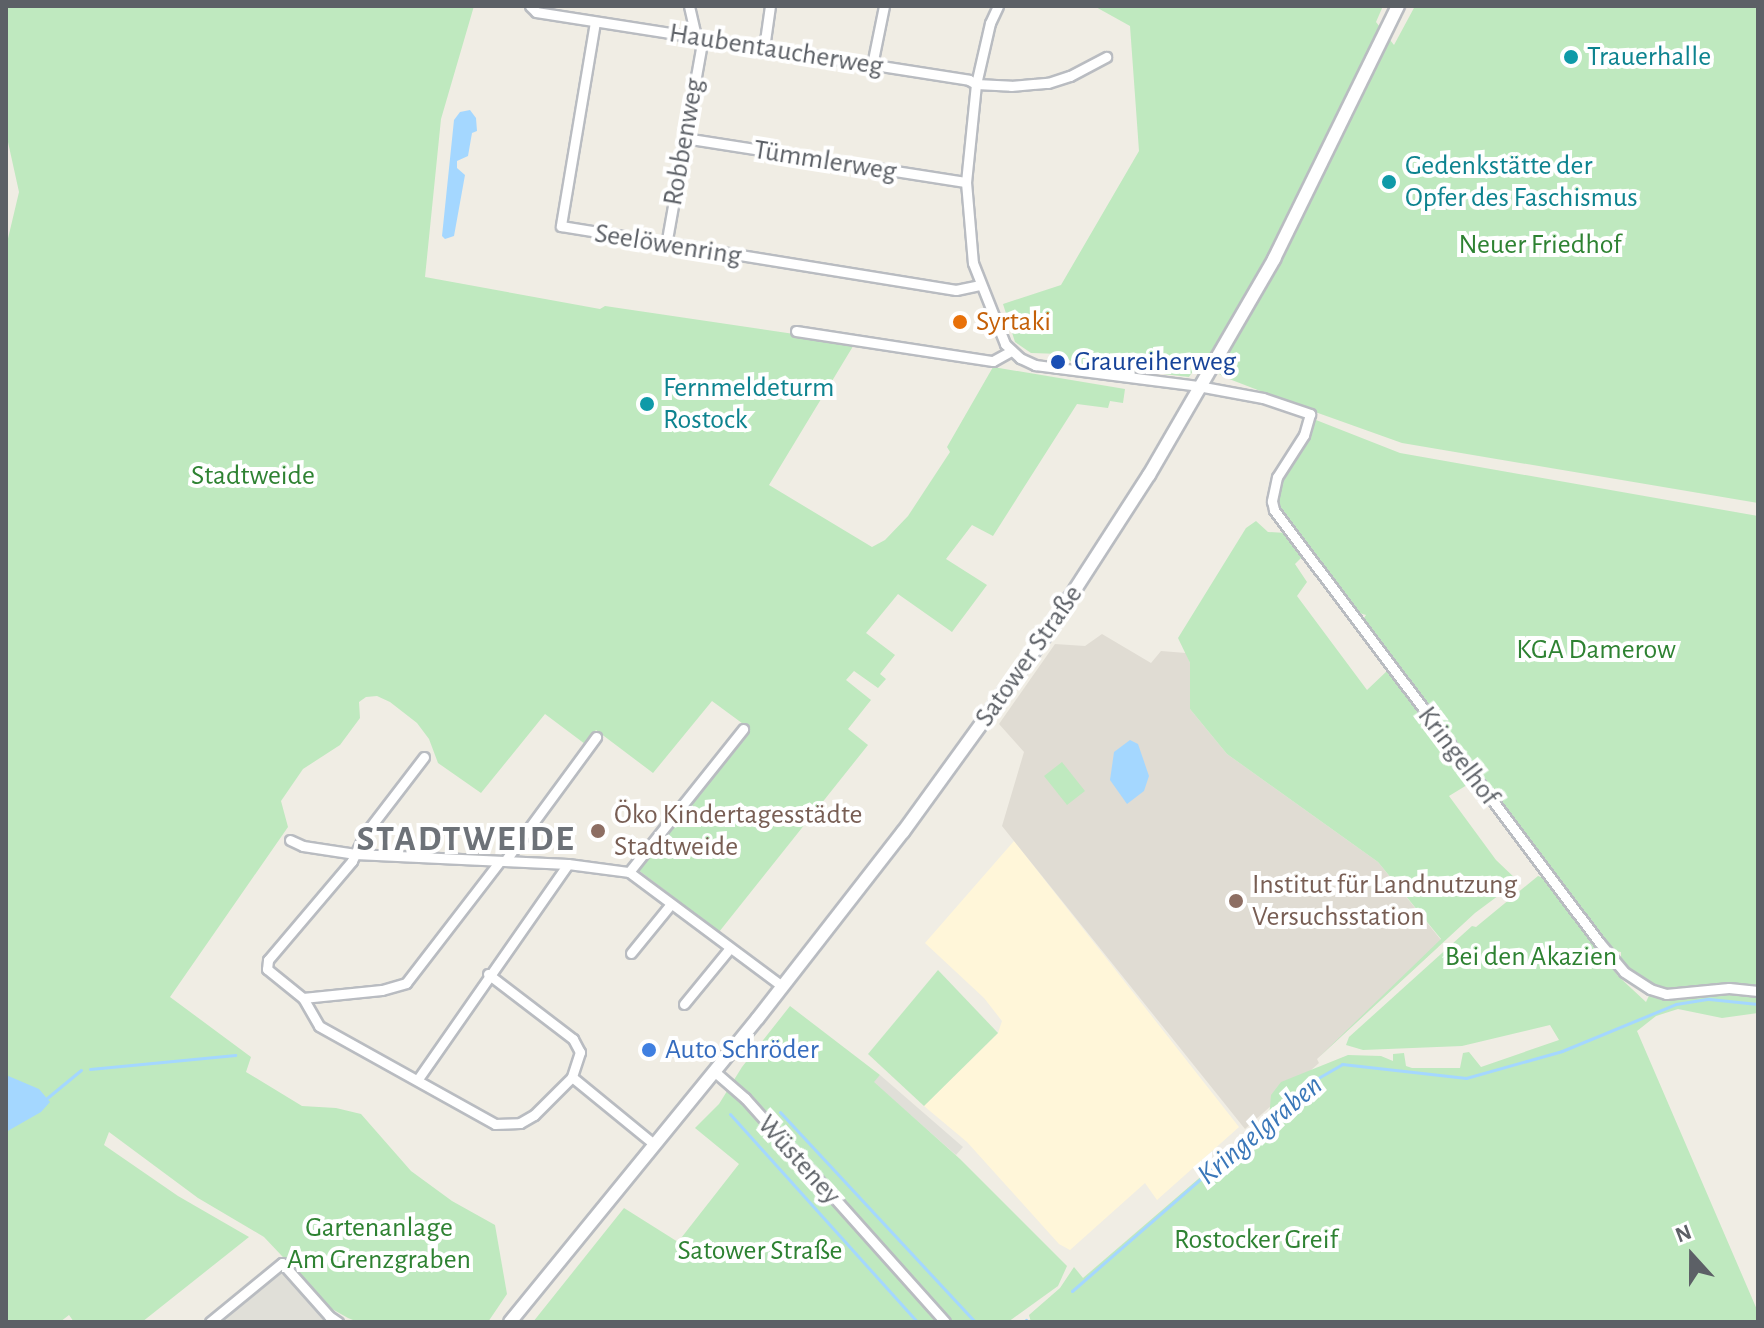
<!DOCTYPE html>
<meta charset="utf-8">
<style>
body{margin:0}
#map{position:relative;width:1764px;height:1328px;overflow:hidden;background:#f0ede4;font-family:"Alegreya Sans",sans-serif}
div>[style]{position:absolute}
.commercial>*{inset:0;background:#fff6d9}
.industrial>*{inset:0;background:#e0dfd8}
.education>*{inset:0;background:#e0dcd3}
.green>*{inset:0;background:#bfe9bf}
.water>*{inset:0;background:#a4d7ff}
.stream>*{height:3px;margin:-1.5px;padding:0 1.5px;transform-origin:1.5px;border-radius:1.5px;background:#a4d7ff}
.roads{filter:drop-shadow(2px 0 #b9bcc1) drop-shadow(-2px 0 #b9bcc1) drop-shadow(0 2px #b9bcc1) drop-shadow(0 -2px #b9bcc1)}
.minor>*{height:9px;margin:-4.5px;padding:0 4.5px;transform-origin:4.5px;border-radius:4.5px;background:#fff}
.secondary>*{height:12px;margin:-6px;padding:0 6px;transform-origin:6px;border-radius:6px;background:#fff}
.dots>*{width:22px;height:22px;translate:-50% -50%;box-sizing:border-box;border:4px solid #fff;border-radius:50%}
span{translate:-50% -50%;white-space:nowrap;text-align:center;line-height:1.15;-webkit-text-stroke:8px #fff;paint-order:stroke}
.street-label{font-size:28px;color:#5c6066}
.culture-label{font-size:28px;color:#0d838f}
.left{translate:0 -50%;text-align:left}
.park-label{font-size:28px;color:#2e8232}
.food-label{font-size:28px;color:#c56008}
.transit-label{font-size:28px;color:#164399}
.education-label{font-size:28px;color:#785e54}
.shop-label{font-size:28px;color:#366cbe}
.water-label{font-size:30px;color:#3a77b9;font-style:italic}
.district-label{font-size:36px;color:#6d7278;font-weight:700;letter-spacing:2px}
.frame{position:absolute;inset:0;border:8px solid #5c6066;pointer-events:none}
.north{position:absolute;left:1652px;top:1216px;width:80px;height:80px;-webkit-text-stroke:6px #fff;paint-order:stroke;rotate:339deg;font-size:22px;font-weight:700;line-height:32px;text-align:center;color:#5c6066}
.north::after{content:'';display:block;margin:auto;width:28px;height:36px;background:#5c6066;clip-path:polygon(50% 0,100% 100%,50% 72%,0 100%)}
</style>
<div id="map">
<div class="commercial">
<div style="clip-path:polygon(1014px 841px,1239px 1127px,1157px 1200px,1145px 1183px,1070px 1250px,1059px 1244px,967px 1142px,924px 1106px,998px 1033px,1002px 1021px,984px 998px,925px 943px)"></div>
</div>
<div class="industrial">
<div style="clip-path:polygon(880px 1075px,963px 1147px,956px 1155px,873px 1082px)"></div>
<div style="clip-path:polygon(283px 1272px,326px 1322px,221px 1322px)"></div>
</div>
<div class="education">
<div style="clip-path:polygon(1102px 634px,1151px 663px,1161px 651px,1186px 653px,1190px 663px,1190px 709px,1227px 754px,1378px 862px,1441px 940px,1438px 947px,1317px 1059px,1319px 1063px,1245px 1129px,1002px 826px,1024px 752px,999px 724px,1055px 644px,1085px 646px)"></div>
</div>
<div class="green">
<div style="clip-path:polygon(6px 6px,474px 6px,441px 119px,425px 277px,600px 309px,605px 306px,855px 343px,769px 485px,872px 547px,885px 540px,908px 516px,950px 452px,947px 447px,993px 367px,1125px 389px,1123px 403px,1110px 401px,1108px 408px,1077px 404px,993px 536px,972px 525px,946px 559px,987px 585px,952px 632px,898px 594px,866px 633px,895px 655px,880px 674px,886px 679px,878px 688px,854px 671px,846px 680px,871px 700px,848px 729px,868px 745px,719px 932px,637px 869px,750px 729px,712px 701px,653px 773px,596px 730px,585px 744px,545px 714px,481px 793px,438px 763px,429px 739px,417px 723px,390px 702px,377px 696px,366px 697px,359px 702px,360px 718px,340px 745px,303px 769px,281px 801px,288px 827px,170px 997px,251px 1057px,246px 1072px,302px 1106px,336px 1108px,361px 1114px,411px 1171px,452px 1201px,495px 1225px,507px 1294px,488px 1322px,358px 1322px,348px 1318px,332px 1309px,264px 1237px,198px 1198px,109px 1132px,104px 1145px,178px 1196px,249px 1237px,142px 1322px,74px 1322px,69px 1315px,60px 1322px,6px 1322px,6px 247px,19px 192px,6px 133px)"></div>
<div style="clip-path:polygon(1094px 6px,1383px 6px,1376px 22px,1394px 45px,1415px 6px,1758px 6px,1758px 503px,1402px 443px,1304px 408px,1224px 377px,1199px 362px,1189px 377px,1112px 368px,1112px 354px,1105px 353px,1103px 368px,1079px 367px,1061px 354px,1031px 353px,1015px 342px,1003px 304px,1061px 285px,1139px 151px,1130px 26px)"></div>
<div style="clip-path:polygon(1316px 420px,1400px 453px,1758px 516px,1758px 1013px,1722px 1018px,1678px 1009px,1656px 1016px,1637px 1031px,1758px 1312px,1758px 1322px,1031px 1322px,1029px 1315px,1060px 1288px,1074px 1267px,1083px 1278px,1269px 1118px,1271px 1095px,1281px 1082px,1348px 1055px,1381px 1056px,1393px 1061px,1393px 1054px,1404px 1053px,1406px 1066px,1412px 1068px,1460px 1068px,1463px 1053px,1469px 1052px,1481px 1067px,1559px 1040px,1550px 1025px,1462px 1046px,1363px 1050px,1346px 1045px,1349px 1037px,1472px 926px,1476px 927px,1538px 876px,1544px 878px,1618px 976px,1646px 1002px,1654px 985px,1637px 977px,1621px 961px,1621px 952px,1614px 951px,1591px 925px,1477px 773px,1478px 762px,1470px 762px,1378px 644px,1362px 621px,1366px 615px,1356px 612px,1330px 579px,1328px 570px,1282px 516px,1277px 498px,1282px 474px)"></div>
<div style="clip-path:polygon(1256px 521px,1268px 532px,1286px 533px,1303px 556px,1295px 564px,1307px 582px,1297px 596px,1367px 690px,1388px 670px,1461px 766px,1457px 770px,1467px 785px,1449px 796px,1496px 860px,1518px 881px,1475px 913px,1318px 1058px,1441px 939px,1378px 862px,1227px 754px,1190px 709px,1190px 663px,1178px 638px,1246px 528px)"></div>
<div style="clip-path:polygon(1062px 762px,1085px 791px,1067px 805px,1044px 776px)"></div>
<div style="clip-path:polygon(938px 970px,998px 1033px,924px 1106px,868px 1054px)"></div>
<div style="clip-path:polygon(790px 1006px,880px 1075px,874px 1082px,960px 1159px,1067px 1266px,1058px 1286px,1008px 1322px,533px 1322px,624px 1208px,678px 1242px,739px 1164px,695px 1128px,719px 1104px,742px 1067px)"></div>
</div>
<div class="water">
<div style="clip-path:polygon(470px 110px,476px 118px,477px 131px,472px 133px,468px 156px,457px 161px,457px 168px,465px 175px,454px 236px,445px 239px,442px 236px,454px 120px,460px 112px)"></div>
<div style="clip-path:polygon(1130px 740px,1138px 744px,1149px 776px,1144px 791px,1127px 804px,1110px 780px,1114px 752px)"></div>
<div style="clip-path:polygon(6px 1075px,39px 1089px,50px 1102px,41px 1112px,6px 1132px)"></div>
</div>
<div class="stream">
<div style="left:90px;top:1069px;width:146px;rotate:-5.5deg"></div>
<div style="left:47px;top:1098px;width:44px;rotate:-39.5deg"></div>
<div style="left:780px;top:1112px;width:287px;rotate:47.1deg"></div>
<div style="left:730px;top:1114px;width:280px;rotate:48deg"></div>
<div style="left:1072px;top:1291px;width:320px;rotate:-41.1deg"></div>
<div style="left:1313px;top:1081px;width:34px;rotate:-30deg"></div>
<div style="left:1342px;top:1064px;width:125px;rotate:6.4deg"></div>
<div style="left:1466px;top:1078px;width:100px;rotate:-15.7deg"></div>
<div style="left:1562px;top:1051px;width:123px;rotate:-22.4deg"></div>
<div style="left:1676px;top:1004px;width:33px;rotate:-9deg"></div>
<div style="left:1709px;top:999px;width:49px;rotate:5.8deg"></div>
<div style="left:1024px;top:1322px;width:3px;rotate:-45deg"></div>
</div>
<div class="roads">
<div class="minor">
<div style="left:530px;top:6px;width:8px;rotate:45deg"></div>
<div style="left:536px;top:12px;width:438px;rotate:8.9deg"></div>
<div style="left:969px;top:80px;width:8px;rotate:30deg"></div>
<div style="left:976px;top:84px;width:35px;rotate:3deg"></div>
<div style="left:1011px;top:86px;width:37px;rotate:-5deg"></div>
<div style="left:1048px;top:83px;width:23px;rotate:-18deg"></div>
<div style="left:1070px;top:76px;width:41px;rotate:-27.8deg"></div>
<div style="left:689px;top:6px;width:32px;rotate:77deg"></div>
<div style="left:998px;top:6px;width:19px;rotate:115deg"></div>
<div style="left:990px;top:23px;width:63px;rotate:102.9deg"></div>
<div style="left:976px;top:84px;width:99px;rotate:95.8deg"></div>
<div style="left:966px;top:182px;width:81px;rotate:85.1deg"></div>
<div style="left:973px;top:263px;width:87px;rotate:68.4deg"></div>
<div style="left:1005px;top:344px;width:21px;rotate:43deg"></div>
<div style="left:1020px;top:358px;width:17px;rotate:25deg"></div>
<div style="left:1035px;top:365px;width:164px;rotate:7.3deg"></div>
<div style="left:1198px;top:386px;width:66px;rotate:10.5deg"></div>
<div style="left:1263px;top:398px;width:50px;rotate:18.8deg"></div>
<div style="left:1310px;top:414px;width:22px;rotate:106deg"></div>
<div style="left:1304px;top:435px;width:50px;rotate:122.7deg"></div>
<div style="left:1277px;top:477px;width:25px;rotate:102deg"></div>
<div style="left:1272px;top:501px;width:9px;rotate:77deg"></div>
<div style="left:1274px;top:510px;width:541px;rotate:53.05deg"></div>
<div style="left:1599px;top:942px;width:39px;rotate:50deg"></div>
<div style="left:1624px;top:972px;width:31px;rotate:33deg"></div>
<div style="left:1650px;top:989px;width:17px;rotate:17deg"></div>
<div style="left:1666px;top:994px;width:63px;rotate:-5.4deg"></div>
<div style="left:1729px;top:988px;width:29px;rotate:6deg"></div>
<div style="left:595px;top:22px;width:207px;rotate:99.5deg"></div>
<div style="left:561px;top:226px;width:400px;rotate:9.2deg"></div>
<div style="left:956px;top:290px;width:25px;rotate:-12deg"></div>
<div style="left:764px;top:48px;width:42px;rotate:-81.9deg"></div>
<div style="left:872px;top:65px;width:60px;rotate:-78.5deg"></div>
<div style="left:684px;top:138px;width:285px;rotate:8.9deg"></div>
<div style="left:666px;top:245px;width:210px;rotate:-79.9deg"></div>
<div style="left:796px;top:331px;width:199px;rotate:8.7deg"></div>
<div style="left:993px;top:361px;width:21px;rotate:-29deg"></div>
<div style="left:424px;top:757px;width:97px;rotate:127.5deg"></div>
<div style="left:365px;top:834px;width:30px;rotate:116deg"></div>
<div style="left:352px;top:861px;width:130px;rotate:130.3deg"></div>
<div style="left:268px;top:960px;width:9px;rotate:96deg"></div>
<div style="left:267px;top:969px;width:46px;rotate:38.9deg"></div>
<div style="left:303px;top:998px;width:32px;rotate:60deg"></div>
<div style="left:319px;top:1026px;width:201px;rotate:29.1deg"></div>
<div style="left:495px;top:1124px;width:25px;rotate:-2deg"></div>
<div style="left:520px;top:1123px;width:16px;rotate:-30deg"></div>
<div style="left:534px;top:1115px;width:54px;rotate:-45deg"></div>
<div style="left:290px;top:840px;width:14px;rotate:25deg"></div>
<div style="left:303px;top:846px;width:53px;rotate:8.7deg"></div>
<div style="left:355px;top:854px;width:213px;rotate:2.7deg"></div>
<div style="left:568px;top:864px;width:62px;rotate:7.5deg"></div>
<div style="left:629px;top:872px;width:191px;rotate:36.7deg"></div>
<div style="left:505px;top:861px;width:154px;rotate:-53.7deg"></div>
<div style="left:629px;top:872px;width:183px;rotate:-51.4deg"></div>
<div style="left:631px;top:953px;width:63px;rotate:-50.8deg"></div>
<div style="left:488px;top:974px;width:107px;rotate:37.4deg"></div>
<div style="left:573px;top:1039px;width:15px;rotate:62deg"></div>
<div style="left:580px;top:1052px;width:26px;rotate:108deg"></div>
<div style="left:572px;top:1077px;width:106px;rotate:39.3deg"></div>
<div style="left:303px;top:998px;width:79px;rotate:-5.8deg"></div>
<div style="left:382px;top:990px;width:25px;rotate:-16deg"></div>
<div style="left:406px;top:983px;width:154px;rotate:-52.4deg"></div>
<div style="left:684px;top:1004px;width:72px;rotate:-50.6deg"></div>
<div style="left:715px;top:1072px;width:40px;rotate:41deg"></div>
<div style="left:745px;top:1098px;width:300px;rotate:48.2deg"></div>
<div style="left:418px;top:1079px;width:262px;rotate:-55.1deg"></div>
<div style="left:210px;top:1322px;width:93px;rotate:-39.3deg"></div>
<div style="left:282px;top:1263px;width:71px;rotate:48.4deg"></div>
<div style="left:329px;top:1316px;width:11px;rotate:34deg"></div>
</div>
<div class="secondary">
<div style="left:510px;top:1322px;width:392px;rotate:-50.8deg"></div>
<div style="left:758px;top:1018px;width:236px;rotate:-52.1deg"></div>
<div style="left:903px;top:832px;width:246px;rotate:-54.1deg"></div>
<div style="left:1047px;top:633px;width:188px;rotate:-57.2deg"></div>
<div style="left:1149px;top:475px;width:250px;rotate:-59.9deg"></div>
<div style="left:1274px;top:259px;width:282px;rotate:-63.9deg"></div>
</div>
</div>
<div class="dots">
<div style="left:1571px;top:57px;background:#0f9aa8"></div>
<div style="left:1389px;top:182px;background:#0f9aa8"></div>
<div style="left:960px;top:322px;background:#e8710a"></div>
<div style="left:1058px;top:362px;background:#1a4fb4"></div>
<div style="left:647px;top:404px;background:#0f9aa8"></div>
<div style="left:598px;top:831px;background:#8d6e63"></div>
<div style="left:1236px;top:901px;background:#8d6e63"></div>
<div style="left:649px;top:1050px;background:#3f7fe0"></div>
</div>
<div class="street-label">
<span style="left:776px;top:50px;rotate:9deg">Haubentaucherweg</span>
<span style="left:684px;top:142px;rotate:-80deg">Robbenweg</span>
<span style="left:825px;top:161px;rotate:9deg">Tümmlerweg</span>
<span style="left:668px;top:245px;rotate:9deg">Seelöwenring</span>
<span style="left:1029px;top:656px;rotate:-55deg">Satower Straße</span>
<span style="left:1458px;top:756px;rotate:53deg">Kringelhof</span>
<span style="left:799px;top:1160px;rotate:48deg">Wüsteney</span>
</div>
<div class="culture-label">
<span class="left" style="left:1587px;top:57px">Trauerhalle</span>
<span class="left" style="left:1405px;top:182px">Gedenkstätte der<br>Opfer des Faschismus</span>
<span class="left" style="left:663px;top:404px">Fernmeldeturm<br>Rostock</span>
</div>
<div class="park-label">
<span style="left:1540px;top:245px">Neuer Friedhof</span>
<span style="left:253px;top:476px">Stadtweide</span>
<span style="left:1596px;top:650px">KGA Damerow</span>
<span style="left:1531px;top:957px">Bei den Akazien</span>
<span style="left:379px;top:1244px">Gartenanlage<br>Am Grenzgraben</span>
<span style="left:1256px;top:1240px">Rostocker Greif</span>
<span style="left:760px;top:1251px">Satower Straße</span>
</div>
<div class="food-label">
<span class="left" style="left:976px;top:322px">Syrtaki</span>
</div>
<div class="transit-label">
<span class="left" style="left:1074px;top:362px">Graureiherweg</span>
</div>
<div class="education-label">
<span class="left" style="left:614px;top:831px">Öko Kindertagesstädte<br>Stadtweide</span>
<span class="left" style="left:1252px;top:901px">Institut für Landnutzung<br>Versuchsstation</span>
</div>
<div class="shop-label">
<span class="left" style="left:665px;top:1050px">Auto Schröder</span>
</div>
<div class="water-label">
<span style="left:1260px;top:1130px;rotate:-40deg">Kringelgraben</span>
</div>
<div class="district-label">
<span style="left:466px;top:840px">STADTWEIDE</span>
</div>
<div class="frame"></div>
<div class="north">N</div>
</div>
